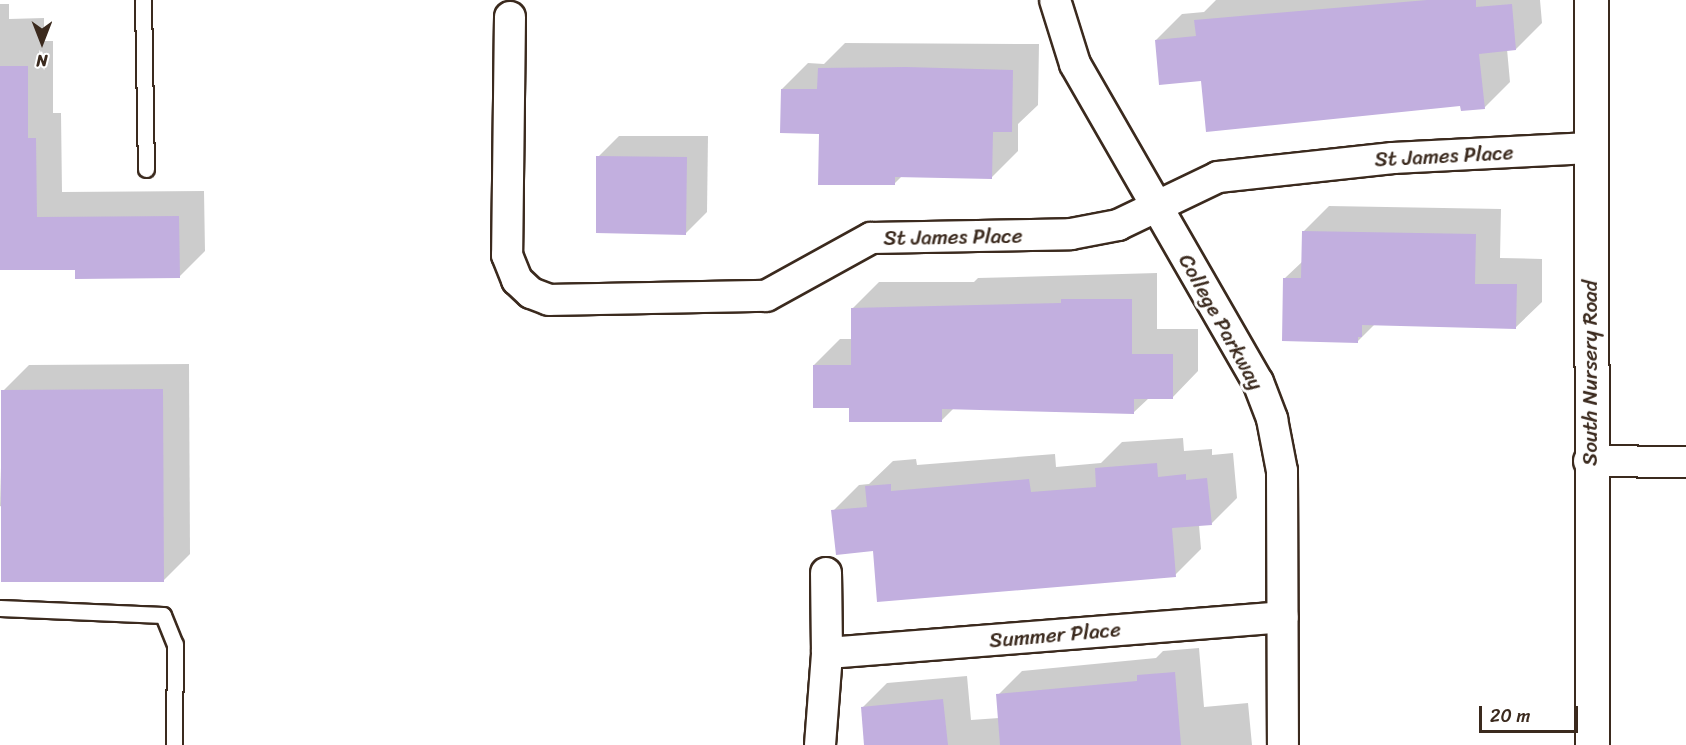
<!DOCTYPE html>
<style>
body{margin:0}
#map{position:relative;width:1686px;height:745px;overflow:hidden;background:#fff;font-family:Sriracha,sans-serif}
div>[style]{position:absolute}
.shadow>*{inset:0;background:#0003}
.building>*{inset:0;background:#c2afdf}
.roads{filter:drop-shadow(2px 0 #3b2a1e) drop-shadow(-2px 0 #3b2a1e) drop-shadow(0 2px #3b2a1e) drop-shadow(0 -2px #3b2a1e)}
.lane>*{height:15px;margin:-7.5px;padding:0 7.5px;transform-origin:7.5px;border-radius:7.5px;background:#fff}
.street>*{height:30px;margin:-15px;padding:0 15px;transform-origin:15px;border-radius:15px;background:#fff}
.secondary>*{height:33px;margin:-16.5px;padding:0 16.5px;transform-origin:16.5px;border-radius:16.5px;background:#fff}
span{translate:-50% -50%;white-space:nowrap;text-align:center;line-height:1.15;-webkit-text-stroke:6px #fff;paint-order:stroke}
.street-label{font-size:21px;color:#3b2a1e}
.north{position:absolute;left:12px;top:12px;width:60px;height:60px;-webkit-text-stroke:4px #fff;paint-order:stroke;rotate:180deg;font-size:16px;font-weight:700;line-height:24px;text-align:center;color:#3b2a1e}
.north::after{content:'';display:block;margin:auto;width:21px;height:27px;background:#3b2a1e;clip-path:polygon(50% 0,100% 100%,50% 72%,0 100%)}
.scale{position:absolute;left:1479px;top:706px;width:99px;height:27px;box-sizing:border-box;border:3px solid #3b2a1e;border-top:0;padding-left:8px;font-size:18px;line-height:21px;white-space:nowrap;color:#3b2a1e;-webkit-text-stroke:4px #fff;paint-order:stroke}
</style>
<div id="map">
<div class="shadow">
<div style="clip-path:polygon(1216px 0,1540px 0,1542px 23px,1516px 49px,1507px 49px,1510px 82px,1484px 108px,1203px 79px,1156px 40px,1182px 14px,1204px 12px)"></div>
<div style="clip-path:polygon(0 4px,9px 4px,9px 19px,44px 18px,44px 41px,53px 41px,53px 113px,61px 113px,62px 192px,204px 191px,205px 251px,180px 276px,76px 268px,0 269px)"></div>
<div style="clip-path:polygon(845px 43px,1039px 44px,1038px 105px,1018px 124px,1018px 151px,992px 177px,903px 175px,894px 184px,821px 133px,782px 89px,808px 63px,824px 64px)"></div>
<div style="clip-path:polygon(619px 136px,708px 136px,707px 212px,686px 233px,598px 157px)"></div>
<div style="clip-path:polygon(1329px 206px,1501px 209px,1500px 258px,1542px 259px,1542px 302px,1515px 328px,1375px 324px,1357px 342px,1285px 278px,1303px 261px,1303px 232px)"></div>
<div style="clip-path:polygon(1157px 273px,1157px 329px,1198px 329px,1198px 371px,1172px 398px,1149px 398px,1133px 413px,954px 408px,941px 421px,851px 406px,814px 365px,840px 339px,853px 339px,853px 308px,879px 282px,974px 282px,978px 278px)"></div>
<div style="clip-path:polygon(189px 364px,190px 554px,164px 580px,0 506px,3px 391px,29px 365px)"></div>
<div style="clip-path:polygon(1183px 438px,1184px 451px,1212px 449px,1212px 455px,1233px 453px,1237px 498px,1211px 524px,1199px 525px,1201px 549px,1175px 575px,874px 550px,833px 511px,859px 485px,869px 484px,893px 461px,916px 459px,917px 465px,1055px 454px,1056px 467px,1101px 463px,1122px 442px)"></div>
<div style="clip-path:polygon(1199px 648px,1204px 707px,1248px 703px,1252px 745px,866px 745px,862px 708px,887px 683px,967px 676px,971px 720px,999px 718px,998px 695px,1022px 671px,1156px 658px,1163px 651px)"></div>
</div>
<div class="building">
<div style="clip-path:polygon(1427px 0,1476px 0,1476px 7px,1512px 4px,1516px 50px,1479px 54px,1485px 109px,1461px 111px,1460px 106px,1206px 132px,1201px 81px,1159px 85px,1155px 40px,1196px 36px,1194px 20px)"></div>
<div style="clip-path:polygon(0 66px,28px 66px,28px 138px,36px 138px,37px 217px,179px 216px,180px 278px,75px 279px,75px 270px,0 270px)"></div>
<div style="clip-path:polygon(906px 67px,1013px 70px,1012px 132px,993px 132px,992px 179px,895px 177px,895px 185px,818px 185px,819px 134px,780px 133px,781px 89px,817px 89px,818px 68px)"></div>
<div style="clip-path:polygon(596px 156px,687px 157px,686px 235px,596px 233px)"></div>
<div style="clip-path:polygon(1302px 231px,1476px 234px,1475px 284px,1517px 284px,1516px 329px,1362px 325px,1362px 337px,1358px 337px,1358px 343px,1282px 341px,1283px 278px,1301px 278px)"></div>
<div style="clip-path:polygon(1061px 299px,1132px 299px,1132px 354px,1173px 354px,1173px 399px,1134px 399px,1134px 414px,942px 409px,942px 422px,849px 422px,849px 408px,813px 408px,813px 365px,851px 365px,851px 308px,1061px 303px)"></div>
<div style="clip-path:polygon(163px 389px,164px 582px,1px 582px,1px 390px)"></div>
<div style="clip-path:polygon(1157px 463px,1158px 477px,1186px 474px,1186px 480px,1207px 478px,1212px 525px,1172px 528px,1176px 577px,877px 602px,873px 551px,836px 555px,831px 510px,867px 507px,865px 486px,891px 484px,891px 491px,1029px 479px,1031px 492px,1096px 487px,1095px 468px)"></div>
<div style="clip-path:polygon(1175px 672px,1181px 745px,1000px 745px,996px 694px,1137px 681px,1137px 675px)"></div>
<div style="clip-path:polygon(943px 699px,948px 745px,864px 745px,861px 707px)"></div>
</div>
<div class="roads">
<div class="lane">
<div style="left:143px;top:0;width:169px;rotate:89deg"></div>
<div style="left:0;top:608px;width:163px;rotate:2.5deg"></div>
<div style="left:163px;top:615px;width:31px;rotate:68deg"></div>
<div style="left:175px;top:644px;width:101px;rotate:90.6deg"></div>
</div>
<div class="street">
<div style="left:1055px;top:0;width:67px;rotate:72.6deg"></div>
<div style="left:1075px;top:64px;width:367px;rotate:60.1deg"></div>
<div style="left:1258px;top:382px;width:40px;rotate:69deg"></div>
<div style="left:1272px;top:419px;width:53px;rotate:79.1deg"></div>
<div style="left:1282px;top:471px;width:274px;rotate:89.8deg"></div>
<div style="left:510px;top:17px;width:238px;rotate:90.7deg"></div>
<div style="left:507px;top:255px;width:27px;rotate:68deg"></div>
<div style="left:517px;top:280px;width:19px;rotate:43deg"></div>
<div style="left:531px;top:293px;width:19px;rotate:21deg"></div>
<div style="left:549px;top:300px;width:217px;rotate:-1.1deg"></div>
<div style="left:766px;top:296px;width:120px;rotate:-28.9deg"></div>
<div style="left:871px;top:238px;width:200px;rotate:-1.1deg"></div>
<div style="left:1071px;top:234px;width:48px;rotate:-10.8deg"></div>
<div style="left:1118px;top:225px;width:111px;rotate:-25.6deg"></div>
<div style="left:1218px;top:177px;width:176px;rotate:-6.2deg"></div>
<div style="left:1393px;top:158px;width:197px;rotate:-2.9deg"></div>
<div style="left:1589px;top:461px;width:97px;rotate:0.6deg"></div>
<div style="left:827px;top:653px;width:457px;rotate:-4.5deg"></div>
<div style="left:820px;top:745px;width:92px;rotate:-85.6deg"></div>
<div style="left:827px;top:653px;width:80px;rotate:-90.7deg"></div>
</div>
<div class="secondary">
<div style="left:1591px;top:0;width:745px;rotate:89.92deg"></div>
</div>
</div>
<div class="street-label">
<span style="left:1444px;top:156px;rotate:-3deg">St James Place</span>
<span style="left:953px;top:237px;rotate:-1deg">St James Place</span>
<span style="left:1221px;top:322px;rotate:61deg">College Parkway</span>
<span style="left:1590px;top:373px;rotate:-90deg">South Nursery Road</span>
<span style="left:1055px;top:635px;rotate:-5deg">Summer Place</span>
</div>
<div class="north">N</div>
<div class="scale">20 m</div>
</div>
